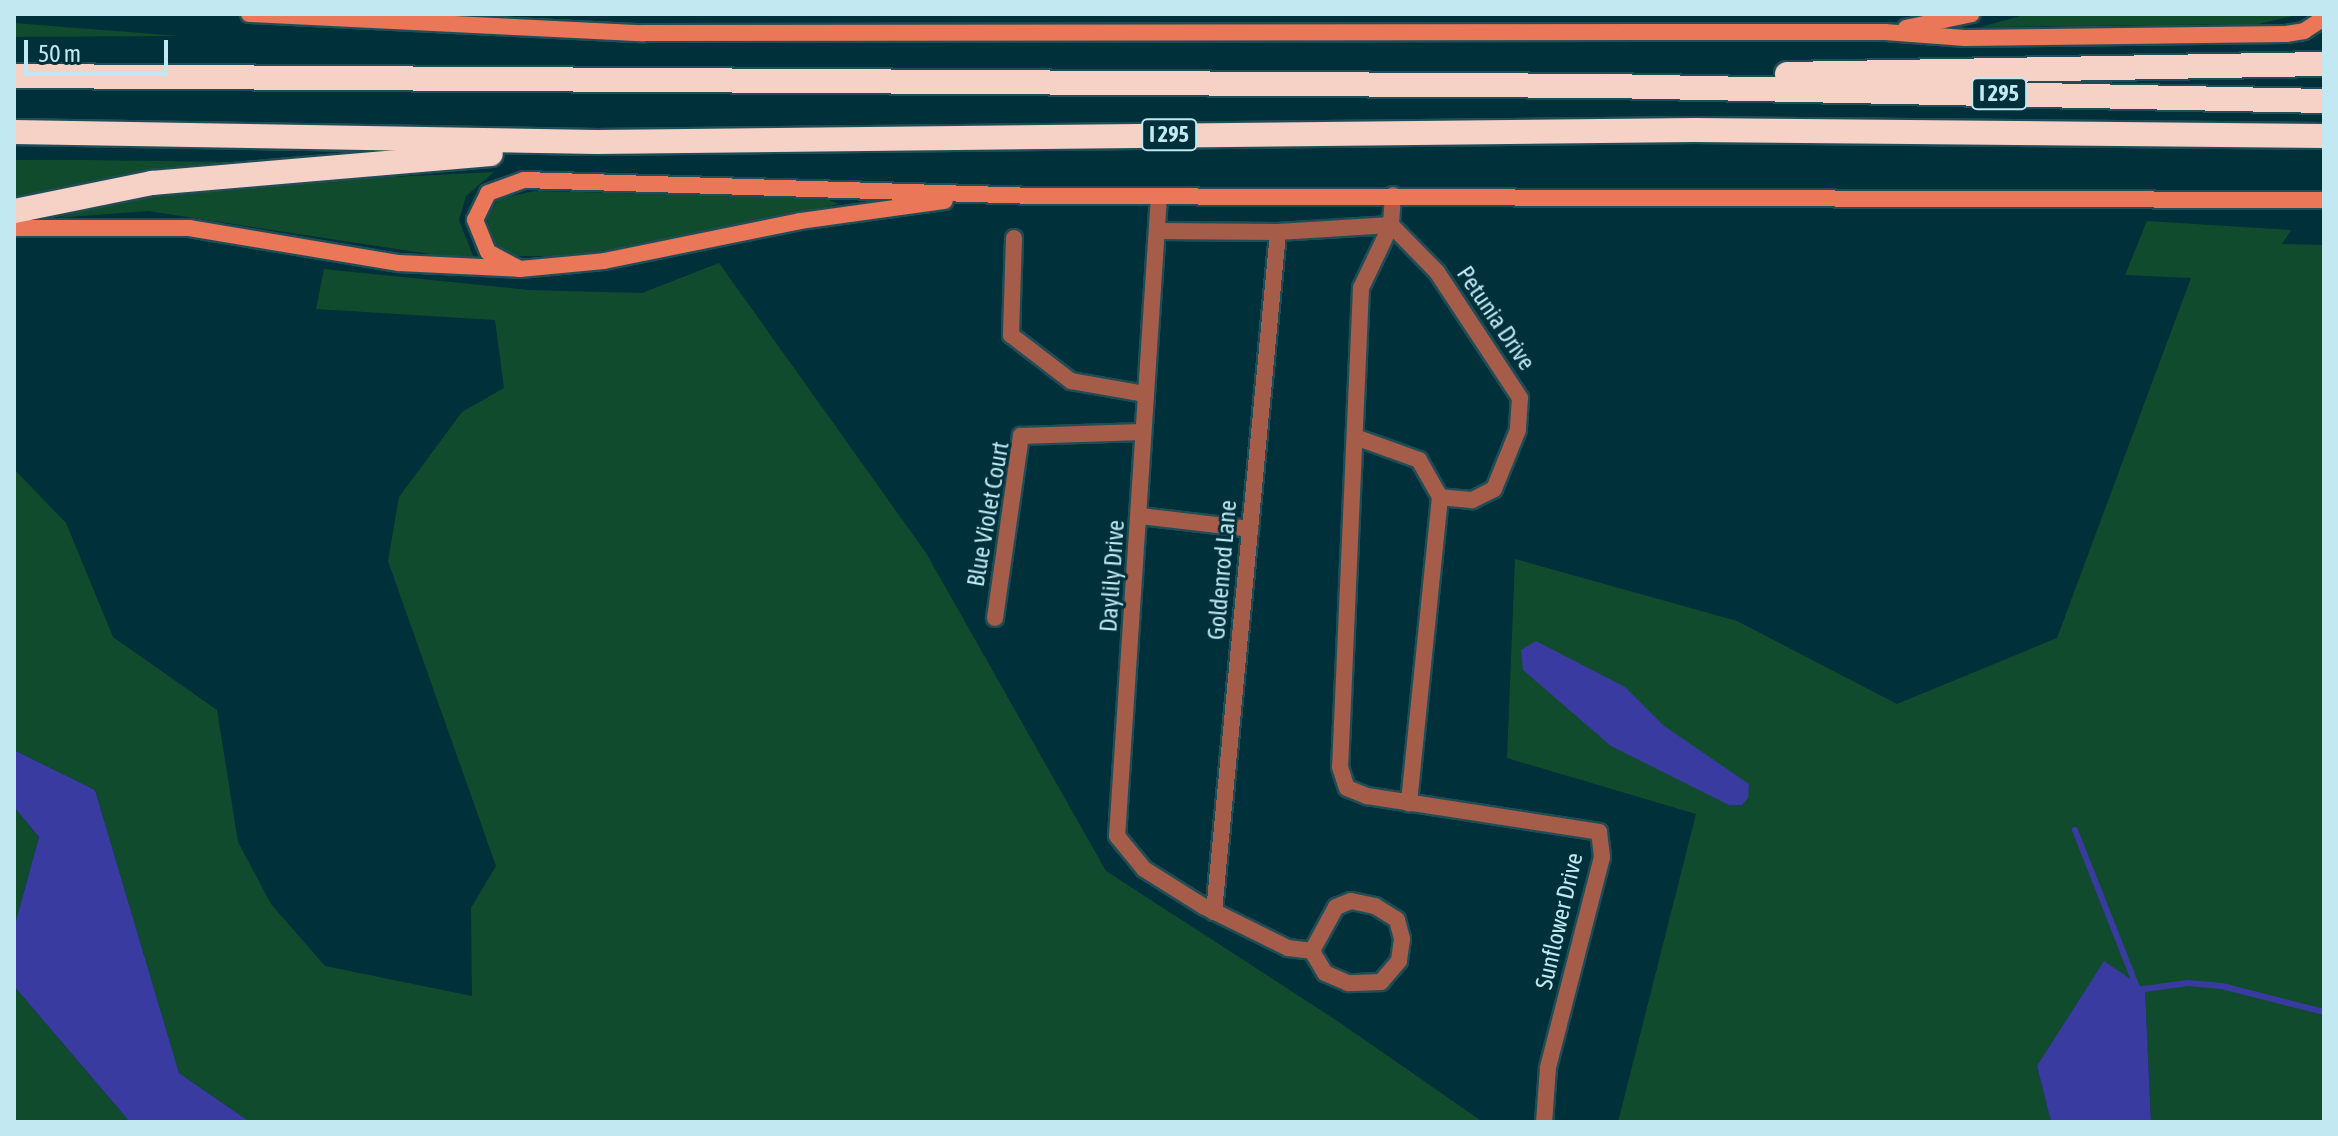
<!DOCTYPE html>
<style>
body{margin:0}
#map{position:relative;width:2338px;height:1136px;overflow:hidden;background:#00303a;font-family:"Asap Condensed",sans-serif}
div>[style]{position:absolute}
.green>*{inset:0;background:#114b2d}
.water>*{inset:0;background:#393ba1}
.stream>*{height:6px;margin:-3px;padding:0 3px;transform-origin:3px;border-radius:3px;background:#393ba1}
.roads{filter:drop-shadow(2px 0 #1f4d57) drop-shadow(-2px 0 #1f4d57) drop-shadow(0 2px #1f4d57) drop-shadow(0 -2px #1f4d57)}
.minor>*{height:16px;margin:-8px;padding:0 8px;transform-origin:8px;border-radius:8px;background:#a55d49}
.secondary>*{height:16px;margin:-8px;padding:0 8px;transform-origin:8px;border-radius:8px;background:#ea7757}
.motorway>*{height:24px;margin:-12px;padding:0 12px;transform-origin:12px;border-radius:12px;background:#f6d1c6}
span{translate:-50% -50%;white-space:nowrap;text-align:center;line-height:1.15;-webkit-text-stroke:6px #00303a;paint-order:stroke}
.shield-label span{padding:2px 6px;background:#00303a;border:2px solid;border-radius:6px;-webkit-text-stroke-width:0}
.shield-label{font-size:22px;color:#c2e8f2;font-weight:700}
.street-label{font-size:24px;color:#c2e8f2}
.frame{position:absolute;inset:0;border:16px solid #c2e8f2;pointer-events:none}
.scale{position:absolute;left:24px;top:40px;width:144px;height:36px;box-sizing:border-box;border:4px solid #c2e8f2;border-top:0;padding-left:10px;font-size:24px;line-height:28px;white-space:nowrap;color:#c2e8f2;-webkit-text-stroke:6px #00303a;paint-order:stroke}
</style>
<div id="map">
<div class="green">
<div style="clip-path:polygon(2027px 14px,2301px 14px,2259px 24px,1981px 27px)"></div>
<div style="clip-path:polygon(14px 23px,179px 36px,14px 37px)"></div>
<div style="clip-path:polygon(14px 160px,82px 160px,234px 162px,14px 198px)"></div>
<div style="clip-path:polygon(494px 172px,466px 196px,459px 220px,475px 261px,148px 211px,57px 218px,121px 200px,230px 185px)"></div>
<div style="clip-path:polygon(535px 191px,824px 198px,839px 204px,689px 238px,566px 256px,517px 256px,495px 246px,487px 219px,498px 199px)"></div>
<div style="clip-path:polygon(2147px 221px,2291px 230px,2282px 244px,2324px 245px,2324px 1122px,2151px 1122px,2145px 990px,2037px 1066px,2051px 1122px,1618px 1122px,1696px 814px,1507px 758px,1515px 559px,1737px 621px,1897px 704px,2057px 638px,2191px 278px,2125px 275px)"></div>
<div style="clip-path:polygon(719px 263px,926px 553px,1106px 871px,1336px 1020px,1483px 1122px,250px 1122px,179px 1073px,95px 790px,14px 750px,14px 469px,66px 523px,113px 637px,217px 710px,238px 842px,271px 904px,325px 966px,472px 996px,471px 908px,496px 866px,388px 561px,399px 497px,462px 412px,504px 388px,495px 320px,316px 309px,324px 269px,529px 290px,642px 293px)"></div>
<div style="clip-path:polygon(14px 807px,39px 837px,14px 928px)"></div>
<div style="clip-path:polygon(14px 986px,130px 1122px,14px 1122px)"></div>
</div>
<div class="water">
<div style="clip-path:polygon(1536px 641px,1625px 687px,1664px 726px,1749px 784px,1748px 798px,1742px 805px,1729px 805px,1611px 746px,1523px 670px,1521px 650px)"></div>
<div style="clip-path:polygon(14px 750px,95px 790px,179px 1073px,250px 1122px,130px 1122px,14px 986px,14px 928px,39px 837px,14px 807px)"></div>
<div style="clip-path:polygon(2104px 961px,2145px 989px,2151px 1122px,2051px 1122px,2037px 1066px)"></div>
</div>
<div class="stream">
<div style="left:2075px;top:830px;width:172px;rotate:68.5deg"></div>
<div style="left:2137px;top:990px;width:51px;rotate:-7.8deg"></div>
<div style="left:2188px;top:983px;width:34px;rotate:5deg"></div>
<div style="left:2222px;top:986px;width:105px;rotate:14.3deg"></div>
</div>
<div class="roads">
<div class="minor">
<div style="left:1393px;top:195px;width:30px;rotate:94deg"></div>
<div style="left:1391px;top:225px;width:70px;rotate:115.5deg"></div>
<div style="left:1361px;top:288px;width:479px;rotate:92.5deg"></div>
<div style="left:1340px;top:767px;width:22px;rotate:72deg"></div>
<div style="left:1347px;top:788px;width:22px;rotate:22deg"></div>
<div style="left:1367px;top:796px;width:235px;rotate:8.8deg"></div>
<div style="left:1599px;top:832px;width:25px;rotate:83deg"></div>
<div style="left:1602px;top:857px;width:218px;rotate:104.4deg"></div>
<div style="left:1548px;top:1068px;width:54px;rotate:94.2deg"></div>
<div style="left:1159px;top:196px;width:641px;rotate:93.75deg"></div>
<div style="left:1117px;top:836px;width:43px;rotate:50.7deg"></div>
<div style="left:1144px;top:869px;width:70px;rotate:32.1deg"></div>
<div style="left:1203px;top:906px;width:95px;rotate:26.3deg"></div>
<div style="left:1288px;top:948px;width:24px;rotate:7deg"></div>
<div style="left:1158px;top:231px;width:120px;rotate:0.5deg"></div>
<div style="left:1278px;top:232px;width:113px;rotate:-3.5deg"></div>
<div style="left:1391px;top:225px;width:66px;rotate:45.6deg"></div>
<div style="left:1437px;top:272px;width:151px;rotate:56.6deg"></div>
<div style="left:1520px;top:398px;width:32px;rotate:94deg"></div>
<div style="left:1518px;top:430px;width:64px;rotate:112.1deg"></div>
<div style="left:1494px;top:489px;width:25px;rotate:153deg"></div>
<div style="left:1472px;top:500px;width:32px;rotate:-175deg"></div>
<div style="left:1014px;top:238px;width:97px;rotate:91.8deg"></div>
<div style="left:1011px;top:335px;width:76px;rotate:37.5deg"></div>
<div style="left:1071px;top:381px;width:75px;rotate:10deg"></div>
<div style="left:1358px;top:438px;width:65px;rotate:19.8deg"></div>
<div style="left:1419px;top:460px;width:43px;rotate:60.4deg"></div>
<div style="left:1440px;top:497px;width:308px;rotate:95.8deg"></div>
<div style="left:1140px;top:516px;width:111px;rotate:6.7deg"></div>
<div style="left:995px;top:618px;width:184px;rotate:-81.9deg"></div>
<div style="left:1021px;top:436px;width:120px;rotate:-1.9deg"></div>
<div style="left:1351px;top:901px;width:25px;rotate:12deg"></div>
<div style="left:1375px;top:906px;width:26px;rotate:32deg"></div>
<div style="left:1397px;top:920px;width:20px;rotate:75deg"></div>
<div style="left:1402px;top:939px;width:22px;rotate:98deg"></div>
<div style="left:1399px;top:961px;width:28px;rotate:131deg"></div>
<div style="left:1381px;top:982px;width:33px;rotate:178deg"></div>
<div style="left:1348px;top:983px;width:25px;rotate:-157deg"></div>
<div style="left:1325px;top:973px;width:26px;rotate:-121deg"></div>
<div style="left:1312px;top:951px;width:50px;rotate:-61.4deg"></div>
<div style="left:1336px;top:907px;width:16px;rotate:-22deg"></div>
<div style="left:1214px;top:912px;width:683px;rotate:-84.62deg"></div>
</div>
<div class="secondary">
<div style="left:249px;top:14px;width:394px;rotate:2.8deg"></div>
<div style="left:643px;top:33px;width:1242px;rotate:-0.05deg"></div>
<div style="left:1885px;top:32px;width:80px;rotate:4.3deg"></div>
<div style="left:1965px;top:38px;width:321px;rotate:-0.7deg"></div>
<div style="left:2286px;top:34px;width:18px;rotate:-9deg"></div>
<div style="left:2304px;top:31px;width:24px;rotate:-33deg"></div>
<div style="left:1906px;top:28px;width:67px;rotate:-12deg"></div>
<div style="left:14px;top:228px;width:175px"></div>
<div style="left:189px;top:228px;width:213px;rotate:9.5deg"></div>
<div style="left:399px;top:263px;width:121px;rotate:2.8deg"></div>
<div style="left:520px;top:269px;width:84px;rotate:-5.4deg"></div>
<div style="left:604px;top:261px;width:200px;rotate:-11.5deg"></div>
<div style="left:800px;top:221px;width:146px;rotate:-7.9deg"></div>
<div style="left:520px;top:269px;width:36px;rotate:-152deg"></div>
<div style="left:488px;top:252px;width:35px;rotate:-112deg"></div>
<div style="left:475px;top:220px;width:30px;rotate:-64deg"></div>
<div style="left:488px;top:193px;width:38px;rotate:-20deg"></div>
<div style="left:524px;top:180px;width:513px;rotate:1.79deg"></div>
<div style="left:1037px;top:196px;width:1287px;rotate:0.18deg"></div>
</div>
<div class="motorway">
<div style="left:1787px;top:74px;width:537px;rotate:-1.07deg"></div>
<div style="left:14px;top:76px;width:1594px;rotate:0.36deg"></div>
<div style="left:1608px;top:86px;width:716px;rotate:1.2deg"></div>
<div style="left:14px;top:132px;width:583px;rotate:0.98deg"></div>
<div style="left:597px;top:142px;width:1097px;rotate:-0.63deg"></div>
<div style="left:1694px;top:130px;width:630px;rotate:0.55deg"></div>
<div style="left:14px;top:211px;width:141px;rotate:-11.5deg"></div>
<div style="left:152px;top:183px;width:340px;rotate:-4.9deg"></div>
</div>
</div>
<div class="shield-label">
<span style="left:1999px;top:94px">I 295</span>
<span style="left:1169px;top:135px">I 295</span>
</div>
<div class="street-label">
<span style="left:1496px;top:318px;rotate:56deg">Petunia Drive</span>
<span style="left:988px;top:514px;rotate:-80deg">Blue Violet Court</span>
<span style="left:1222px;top:570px;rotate:-85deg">Goldenrod Lane</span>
<span style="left:1112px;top:576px;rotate:-86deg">Daylily Drive</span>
<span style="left:1559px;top:921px;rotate:-77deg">Sunflower Drive</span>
</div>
<div class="frame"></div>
<div class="scale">50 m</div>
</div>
